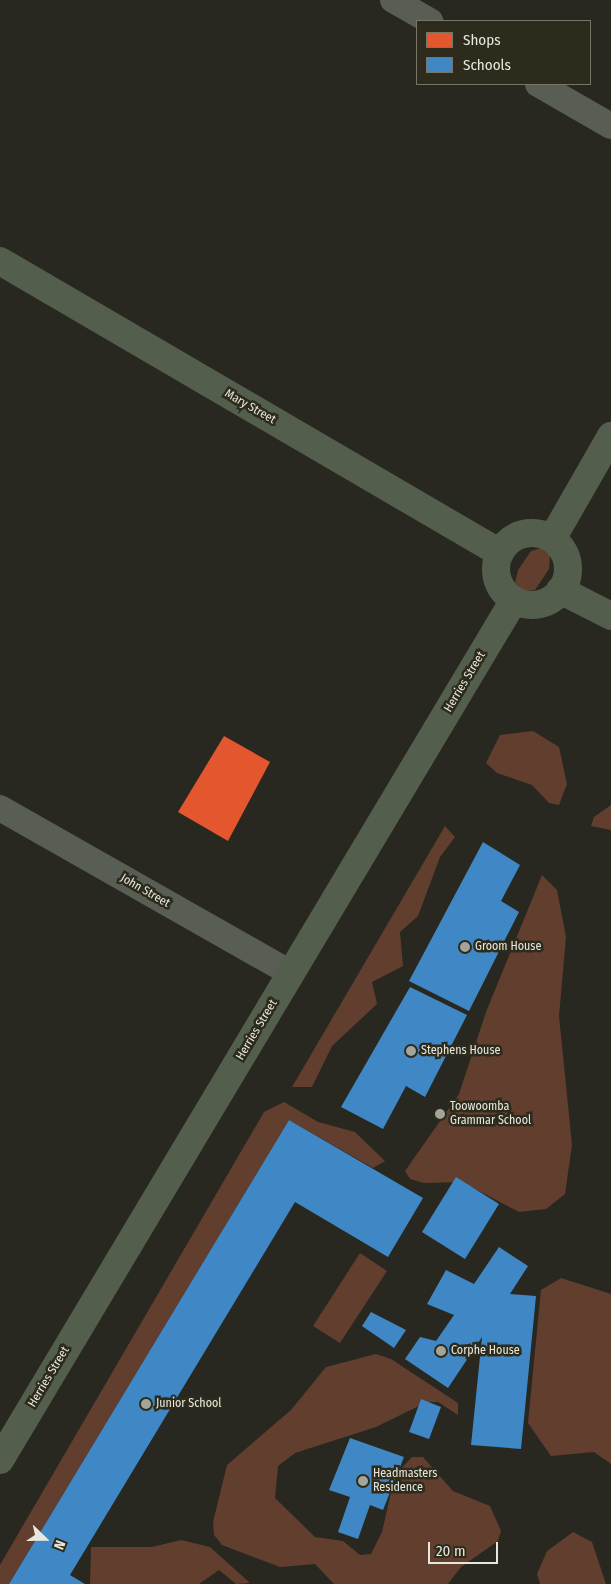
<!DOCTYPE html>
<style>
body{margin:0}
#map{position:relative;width:611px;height:1584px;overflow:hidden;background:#282820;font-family:"Fira Sans Condensed",sans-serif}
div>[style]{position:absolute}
.green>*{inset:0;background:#613e2e}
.shops>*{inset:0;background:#e4572e}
.schools>*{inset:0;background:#3f88c5}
.minor>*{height:26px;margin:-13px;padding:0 13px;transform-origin:13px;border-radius:13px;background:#585e53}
.major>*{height:28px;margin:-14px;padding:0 14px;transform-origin:14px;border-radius:14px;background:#535e4d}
.major>.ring{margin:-14px;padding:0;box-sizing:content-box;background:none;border:28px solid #535e4d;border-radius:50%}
.dots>*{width:14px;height:14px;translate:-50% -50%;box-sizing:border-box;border:2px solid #2c2b1c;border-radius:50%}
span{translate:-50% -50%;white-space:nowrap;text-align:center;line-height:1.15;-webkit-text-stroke:5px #2c2b1c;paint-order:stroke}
.street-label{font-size:12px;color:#e7e7dd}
.poi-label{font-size:12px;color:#e7e7dd}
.left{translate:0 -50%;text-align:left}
.legend{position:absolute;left:416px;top:20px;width:175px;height:65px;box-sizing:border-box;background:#2c2b1c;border:1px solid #777669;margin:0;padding:6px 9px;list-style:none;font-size:15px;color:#e7e7dd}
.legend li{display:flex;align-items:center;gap:10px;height:25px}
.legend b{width:25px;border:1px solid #777669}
.north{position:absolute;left:20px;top:1514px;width:50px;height:50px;-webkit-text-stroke:4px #2c2b1c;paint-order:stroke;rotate:112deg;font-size:14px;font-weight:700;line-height:20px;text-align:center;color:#e7e7dd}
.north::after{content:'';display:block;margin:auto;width:18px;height:22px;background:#e7e7dd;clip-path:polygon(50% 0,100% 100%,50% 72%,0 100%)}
.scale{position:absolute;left:428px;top:1542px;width:70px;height:22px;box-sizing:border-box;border:2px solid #e7e7dd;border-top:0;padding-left:6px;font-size:15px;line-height:18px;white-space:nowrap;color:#e7e7dd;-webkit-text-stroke:4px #2c2b1c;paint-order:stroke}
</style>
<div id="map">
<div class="green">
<div style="clip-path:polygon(541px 548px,550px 555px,549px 569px,535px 590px,524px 591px,515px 583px,518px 570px,531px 551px)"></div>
<div style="clip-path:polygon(533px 731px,559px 747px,567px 784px,559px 805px,549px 803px,532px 785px,497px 773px,486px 763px,500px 735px)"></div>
<div style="clip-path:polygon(611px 805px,611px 830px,591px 826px,594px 817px)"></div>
<div style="clip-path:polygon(445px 826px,455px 837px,440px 857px,418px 916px,400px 932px,403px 966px,372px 982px,377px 1004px,332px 1046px,312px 1087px,292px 1087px)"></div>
<div style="clip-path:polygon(542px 875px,557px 890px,566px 937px,559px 1016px,572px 1145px,565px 1194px,546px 1209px,519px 1212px,462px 1182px,424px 1183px,410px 1179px,405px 1171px,459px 1094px,486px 1012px)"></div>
<div style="clip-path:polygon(284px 1102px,318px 1122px,355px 1132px,385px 1161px,373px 1168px,289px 1120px,9px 1584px,0 1584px,0 1565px,264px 1112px)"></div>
<div style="clip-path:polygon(360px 1253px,387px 1271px,340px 1343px,313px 1326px)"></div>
<div style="clip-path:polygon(561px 1278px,611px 1294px,611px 1464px,594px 1452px,551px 1456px,528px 1423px,541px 1290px)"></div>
<div style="clip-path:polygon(376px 1354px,391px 1359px,458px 1403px,458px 1415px,438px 1402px,427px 1402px,376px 1427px,295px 1453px,278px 1466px,275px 1498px,315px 1537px,343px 1541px,360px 1555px,371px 1554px,382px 1532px,395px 1475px,412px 1457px,423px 1457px,453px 1491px,490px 1506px,501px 1531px,498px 1541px,461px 1567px,448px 1584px,334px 1584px,315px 1564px,280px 1567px,222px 1545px,214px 1535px,213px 1522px,227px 1465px,291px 1410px,326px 1367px)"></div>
<div style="clip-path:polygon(573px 1532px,592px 1542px,606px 1584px,540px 1584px,537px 1574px,547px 1551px)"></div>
<div style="clip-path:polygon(181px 1540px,210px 1547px,250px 1583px,236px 1584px,219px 1570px,199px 1584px,90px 1584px,91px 1547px,152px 1547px)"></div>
</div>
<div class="shops">
<div style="clip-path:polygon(224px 736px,270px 762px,228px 841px,178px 812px)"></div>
</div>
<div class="schools">
<div style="clip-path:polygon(483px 842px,520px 865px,501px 901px,519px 912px,469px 1011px,409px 981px)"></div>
<div style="clip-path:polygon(410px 987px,467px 1015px,425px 1097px,406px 1086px,383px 1129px,341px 1107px)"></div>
<div style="clip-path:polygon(289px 1120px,423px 1198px,388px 1257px,295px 1202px,70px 1575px,85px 1584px,9px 1584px)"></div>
<div style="clip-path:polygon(456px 1177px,499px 1204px,465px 1259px,422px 1232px)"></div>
<div style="clip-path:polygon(499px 1247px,528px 1266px,510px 1294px,536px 1296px,521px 1449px,471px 1445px,482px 1337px,448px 1388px,405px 1359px,420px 1337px,436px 1341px,454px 1315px,427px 1304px,446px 1270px,474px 1284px)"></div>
<div style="clip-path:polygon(371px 1312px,406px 1330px,394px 1348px,362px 1326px)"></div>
<div style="clip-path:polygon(421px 1399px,441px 1407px,429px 1439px,409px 1432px)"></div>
<div style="clip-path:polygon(350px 1438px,404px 1457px,383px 1510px,370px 1505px,358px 1539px,338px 1532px,350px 1497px,329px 1490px)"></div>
</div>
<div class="minor">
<div style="left:393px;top:0;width:43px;rotate:29.6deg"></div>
<div style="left:538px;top:84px;width:84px;rotate:29.9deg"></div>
<div style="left:0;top:808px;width:334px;rotate:29.6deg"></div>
</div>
<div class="major">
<div style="left:0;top:261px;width:579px;rotate:30.28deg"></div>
<div class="ring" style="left:496px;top:533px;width:44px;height:44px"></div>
<div style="left:552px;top:539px;width:119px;rotate:-60.2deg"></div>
<div style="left:560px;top:590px;width:57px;rotate:27deg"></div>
<div style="left:0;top:1460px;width:1002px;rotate:-59.13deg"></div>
</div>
<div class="dots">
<div style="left:465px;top:947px;background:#a4a49b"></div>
<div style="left:411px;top:1051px;background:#a4a49b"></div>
<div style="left:440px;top:1114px;background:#a4a49b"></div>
<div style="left:441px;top:1351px;background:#a4a49b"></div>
<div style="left:146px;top:1404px;background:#a4a49b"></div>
<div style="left:363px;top:1481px;background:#a4a49b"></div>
</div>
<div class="street-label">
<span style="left:250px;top:407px;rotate:30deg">Mary Street</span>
<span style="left:465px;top:682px;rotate:-59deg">Herries Street</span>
<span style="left:145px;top:891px;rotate:30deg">John Street</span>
<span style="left:257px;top:1030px;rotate:-59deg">Herries Street</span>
<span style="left:49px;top:1377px;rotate:-59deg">Herries Street</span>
</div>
<div class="poi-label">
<span class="left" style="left:475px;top:947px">Groom House</span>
<span class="left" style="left:421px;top:1051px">Stephens House</span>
<span class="left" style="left:450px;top:1114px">Toowoomba<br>Grammar School</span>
<span class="left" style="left:451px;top:1351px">Corphe House</span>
<span class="left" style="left:156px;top:1404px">Junior School</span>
<span class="left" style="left:373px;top:1481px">Headmasters<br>Residence</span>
</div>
<ul class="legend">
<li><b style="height:14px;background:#e4572e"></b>Shops</li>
<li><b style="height:14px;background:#3f88c5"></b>Schools</li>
</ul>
<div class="north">N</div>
<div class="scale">20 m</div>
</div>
